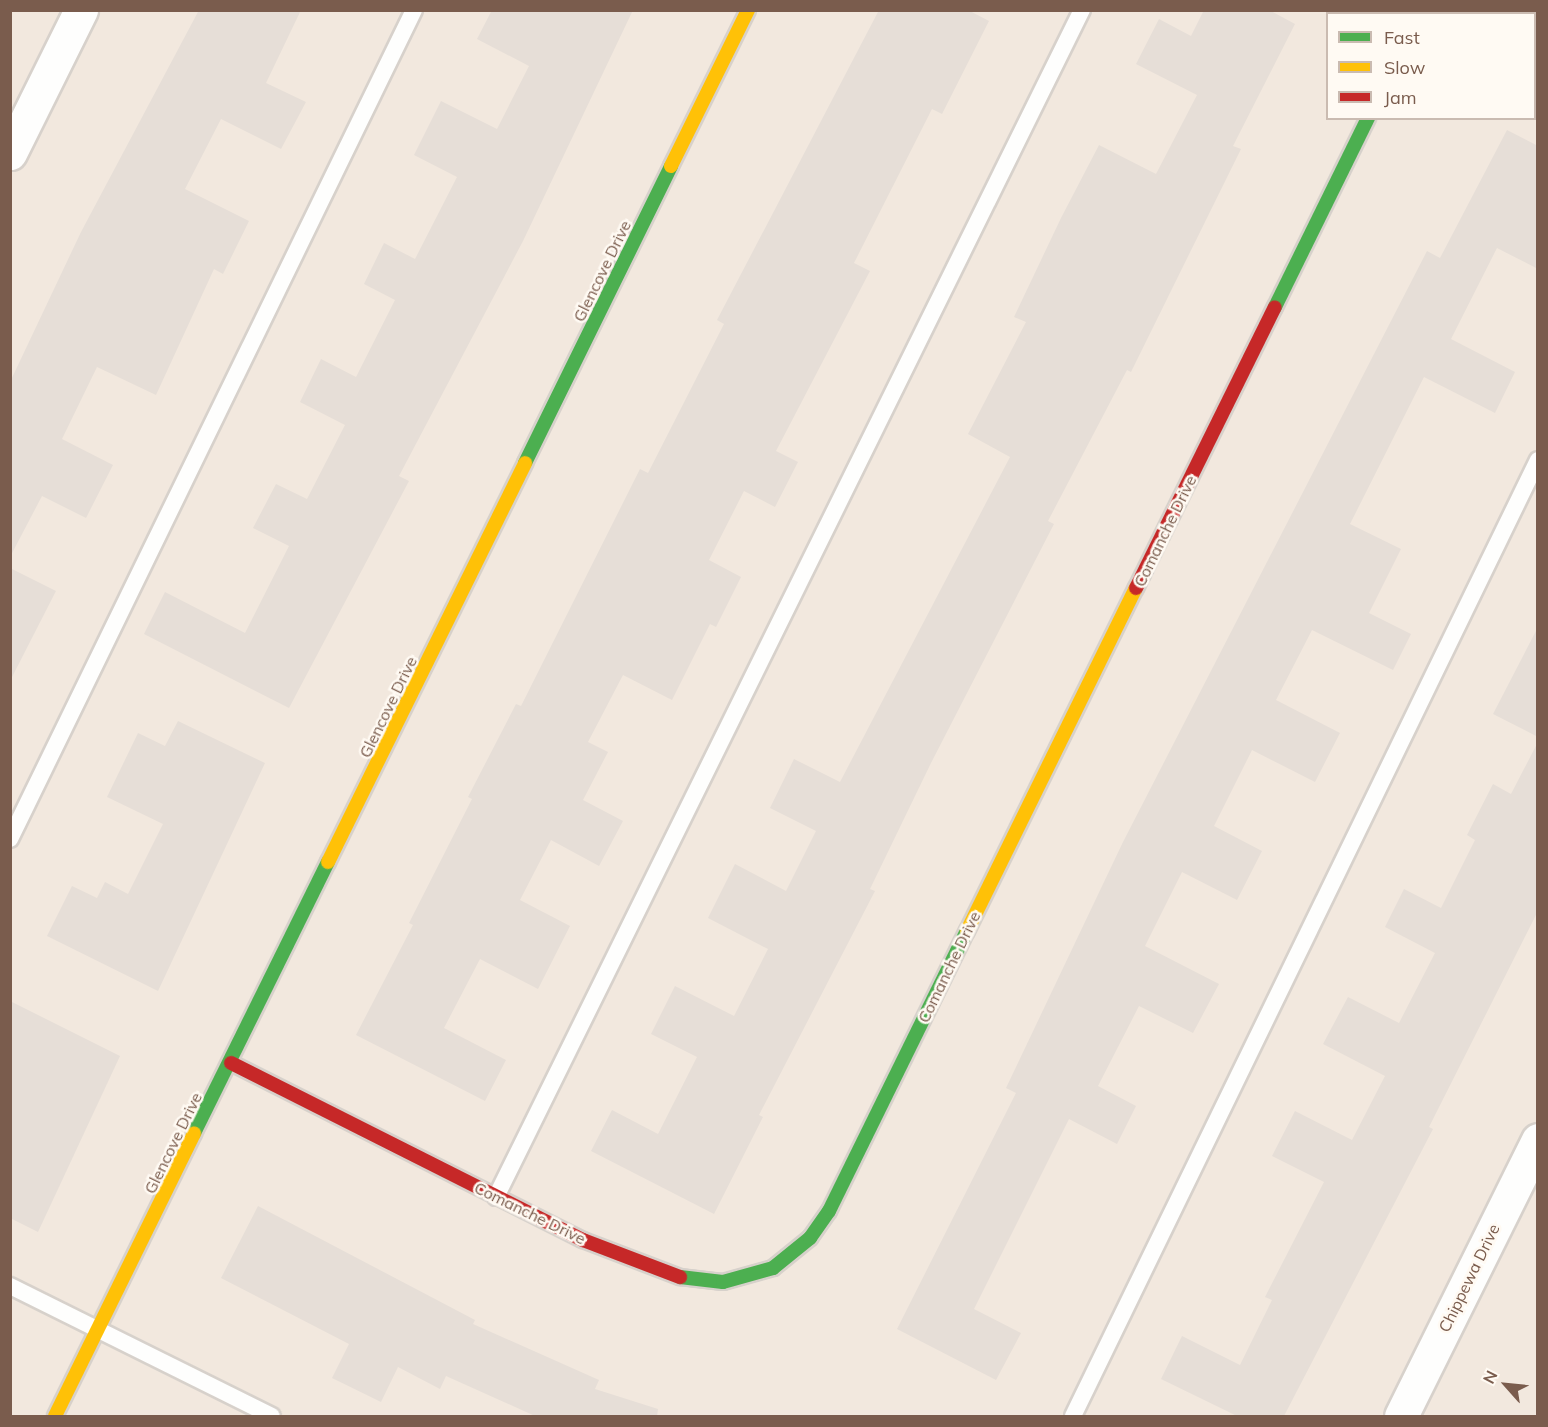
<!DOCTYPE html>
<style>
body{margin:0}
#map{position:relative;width:1548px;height:1427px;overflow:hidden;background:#f9f5f0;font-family:Mulish,sans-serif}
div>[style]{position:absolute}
.residential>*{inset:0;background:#f2e8de}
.building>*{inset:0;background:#e6ded7}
.roads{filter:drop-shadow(2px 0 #d7d1cb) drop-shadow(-2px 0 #d7d1cb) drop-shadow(0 2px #d7d1cb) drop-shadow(0 -2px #d7d1cb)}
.lane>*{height:16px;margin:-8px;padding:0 8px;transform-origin:8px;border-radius:8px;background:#fefefd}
.street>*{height:33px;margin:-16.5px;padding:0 16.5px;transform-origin:16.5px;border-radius:16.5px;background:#fefefd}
.fast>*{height:14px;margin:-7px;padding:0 7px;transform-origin:7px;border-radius:7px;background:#4caf50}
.slow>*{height:14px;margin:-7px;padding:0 7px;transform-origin:7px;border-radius:7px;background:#ffc107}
.jam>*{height:14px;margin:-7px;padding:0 7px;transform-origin:7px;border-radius:7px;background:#c62828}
span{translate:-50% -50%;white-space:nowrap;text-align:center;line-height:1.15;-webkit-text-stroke:5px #fffaf3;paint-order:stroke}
.street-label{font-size:16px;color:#7a5c4d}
.frame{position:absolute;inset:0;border:12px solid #7a5c4d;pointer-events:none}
.legend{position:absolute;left:1326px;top:12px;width:210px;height:108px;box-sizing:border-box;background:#fffaf3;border:2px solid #cabbb1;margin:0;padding:8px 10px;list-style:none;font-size:18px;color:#7a5c4d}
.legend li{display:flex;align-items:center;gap:12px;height:30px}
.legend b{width:30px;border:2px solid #cabbb1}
.north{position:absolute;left:1476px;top:1355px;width:60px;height:60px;-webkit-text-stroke:4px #fffaf3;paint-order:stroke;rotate:297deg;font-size:16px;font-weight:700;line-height:24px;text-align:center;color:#7a5c4d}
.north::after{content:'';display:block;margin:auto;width:21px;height:27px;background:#7a5c4d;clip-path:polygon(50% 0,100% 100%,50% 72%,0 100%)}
</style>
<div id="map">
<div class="residential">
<div style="clip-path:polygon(evenodd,11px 11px,1537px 11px,1537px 1416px,11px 1416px,11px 11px,1328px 14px,1534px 14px,1534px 118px,1328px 118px,1328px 14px)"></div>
</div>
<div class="building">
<div style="clip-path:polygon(199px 10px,301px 10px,266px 83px,306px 102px,281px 149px,221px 119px,185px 189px,249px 221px,223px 274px,214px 269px,156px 395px,97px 367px,62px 439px,113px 465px,86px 518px,42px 496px,10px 557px,10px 382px,81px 232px)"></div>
<div style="clip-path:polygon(492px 10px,633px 10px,523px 241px,399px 476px,409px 481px,289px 708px,144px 634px,165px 592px,245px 633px,289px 546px,253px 528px,276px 484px,307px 499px,345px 425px,300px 402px,321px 359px,356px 377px,395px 300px,364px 284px,384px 243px,415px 259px,457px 177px,414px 155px,441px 101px,497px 129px,529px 66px,477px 39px)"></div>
<div style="clip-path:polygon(879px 10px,968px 10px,989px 21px,942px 114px,932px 109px,854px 263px,870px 271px,776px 451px,798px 462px,775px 507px,744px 491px,709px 560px,741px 577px,716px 627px,710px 624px,672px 700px,623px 675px,588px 742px,608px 752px,583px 800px,623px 821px,599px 866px,551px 840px,520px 900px,570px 926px,538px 989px,480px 959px,444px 1028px,506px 1060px,485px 1101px,356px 1035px,413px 925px,409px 923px,472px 799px,468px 797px,516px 704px,521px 706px,640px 469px,648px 473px,724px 324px,717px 320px)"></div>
<div style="clip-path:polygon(1204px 10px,1269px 10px,1295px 24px,1233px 146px,1241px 149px,1131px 372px,1127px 370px,1048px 521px,1054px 524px,931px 763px,870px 889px,875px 891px,759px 1115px,763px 1117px,714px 1214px,591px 1151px,612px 1110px,658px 1134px,697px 1057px,651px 1034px,675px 986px,734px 1016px,768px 949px,708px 918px,735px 864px,786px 891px,816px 831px,770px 808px,794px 759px,840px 782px,1010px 457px,968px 434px,1026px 322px,1014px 317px,1061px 218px,1099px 145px,1156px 174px,1197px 95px,1136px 64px,1159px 19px,1191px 36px)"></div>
<div style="clip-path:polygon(1507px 130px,1538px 146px,1538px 269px,1497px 248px,1451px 339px,1515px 372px,1495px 413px,1424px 377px,1350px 524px,1401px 549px,1369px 613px,1411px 634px,1393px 670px,1312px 630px,1276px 700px,1340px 733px,1315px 782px,1252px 750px,1214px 826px,1262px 851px,1237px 900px,1182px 872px,1145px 946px,1219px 984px,1193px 1033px,1139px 1006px,1098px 1086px,1136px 1106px,1117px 1144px,1069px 1119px,974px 1309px,1021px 1333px,996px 1380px,897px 1329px,1016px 1093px,1006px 1088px,1123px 842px,1427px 251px,1440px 258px)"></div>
<div style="clip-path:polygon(10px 568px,56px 591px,10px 681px)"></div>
<div style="clip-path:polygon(1538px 627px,1538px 737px,1493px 714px)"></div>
<div style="clip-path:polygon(178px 721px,265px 763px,158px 991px,47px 936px,72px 886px,97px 898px,105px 882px,128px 894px,163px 824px,107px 797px,138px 733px,165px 746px)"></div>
<div style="clip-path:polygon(1538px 742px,1538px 911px,1429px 1127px,1433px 1129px,1284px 1416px,1237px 1416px,1161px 1379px,1182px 1336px,1240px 1365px,1272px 1300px,1265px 1297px,1324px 1182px,1272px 1156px,1295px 1111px,1352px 1140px,1385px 1076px,1323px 1044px,1348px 997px,1399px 1023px,1435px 953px,1385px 927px,1404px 889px,1441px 908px,1475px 840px,1467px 835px,1493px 784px,1511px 794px)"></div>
<div style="clip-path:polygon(10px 1001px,120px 1056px,38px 1232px,10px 1218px)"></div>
<div style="clip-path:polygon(258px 1206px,475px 1320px,473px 1324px,599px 1380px,595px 1389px,658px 1409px,657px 1416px,535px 1416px,446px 1376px,440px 1389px,398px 1367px,381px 1402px,332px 1378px,349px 1344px,221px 1278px)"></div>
</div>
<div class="roads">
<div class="lane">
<div style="left:10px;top:839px;width:922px;rotate:-64.02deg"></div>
<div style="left:496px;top:1197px;width:1324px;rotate:-63.73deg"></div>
<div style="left:10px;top:1286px;width:292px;rotate:26.4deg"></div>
<div style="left:1073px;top:1416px;width:1063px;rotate:-64.06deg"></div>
</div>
<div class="street">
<div style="left:1420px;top:14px;width:4px;rotate:-63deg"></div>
<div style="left:10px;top:153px;width:160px;rotate:-63.6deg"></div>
<div style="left:1401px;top:1416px;width:308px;rotate:-63.6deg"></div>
</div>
<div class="fast">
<div style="left:1275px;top:307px;width:211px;rotate:-63.8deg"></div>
<div style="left:525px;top:463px;width:331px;rotate:-63.8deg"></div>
<div style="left:194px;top:1133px;width:302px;rotate:-63.7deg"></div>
<div style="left:680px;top:1277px;width:43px;rotate:6.6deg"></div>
<div style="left:723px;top:1282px;width:52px;rotate:-15.6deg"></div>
<div style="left:773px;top:1268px;width:48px;rotate:-39deg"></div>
<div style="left:810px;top:1238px;width:33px;rotate:-55deg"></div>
<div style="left:829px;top:1211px;width:312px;rotate:-63.8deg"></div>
</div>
<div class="slow">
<div style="left:671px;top:166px;width:174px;rotate:-63.7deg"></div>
<div style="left:328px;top:862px;width:445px;rotate:-63.7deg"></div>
<div style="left:967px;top:931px;width:382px;rotate:-63.8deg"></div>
<div style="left:55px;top:1416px;width:315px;rotate:-63.8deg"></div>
</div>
<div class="jam">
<div style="left:1136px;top:588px;width:313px;rotate:-63.7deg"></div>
<div style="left:231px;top:1063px;width:394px;rotate:26.7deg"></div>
<div style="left:583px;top:1240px;width:104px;rotate:20.9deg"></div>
</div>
</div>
<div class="street-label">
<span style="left:602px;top:271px;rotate:-64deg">Glencove Drive</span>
<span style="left:1165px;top:531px;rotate:-64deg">Comanche Drive</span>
<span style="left:388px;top:707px;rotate:-64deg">Glencove Drive</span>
<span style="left:949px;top:967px;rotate:-64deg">Comanche Drive</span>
<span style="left:173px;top:1143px;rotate:-64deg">Glencove Drive</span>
<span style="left:530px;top:1213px;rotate:26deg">Comanche Drive</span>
<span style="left:1469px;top:1278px;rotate:-64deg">Chippewa Drive</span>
</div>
<div class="frame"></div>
<ul class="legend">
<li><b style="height:8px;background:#4caf50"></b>Fast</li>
<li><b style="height:8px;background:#ffc107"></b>Slow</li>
<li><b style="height:8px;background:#c62828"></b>Jam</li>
</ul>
<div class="north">N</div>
</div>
